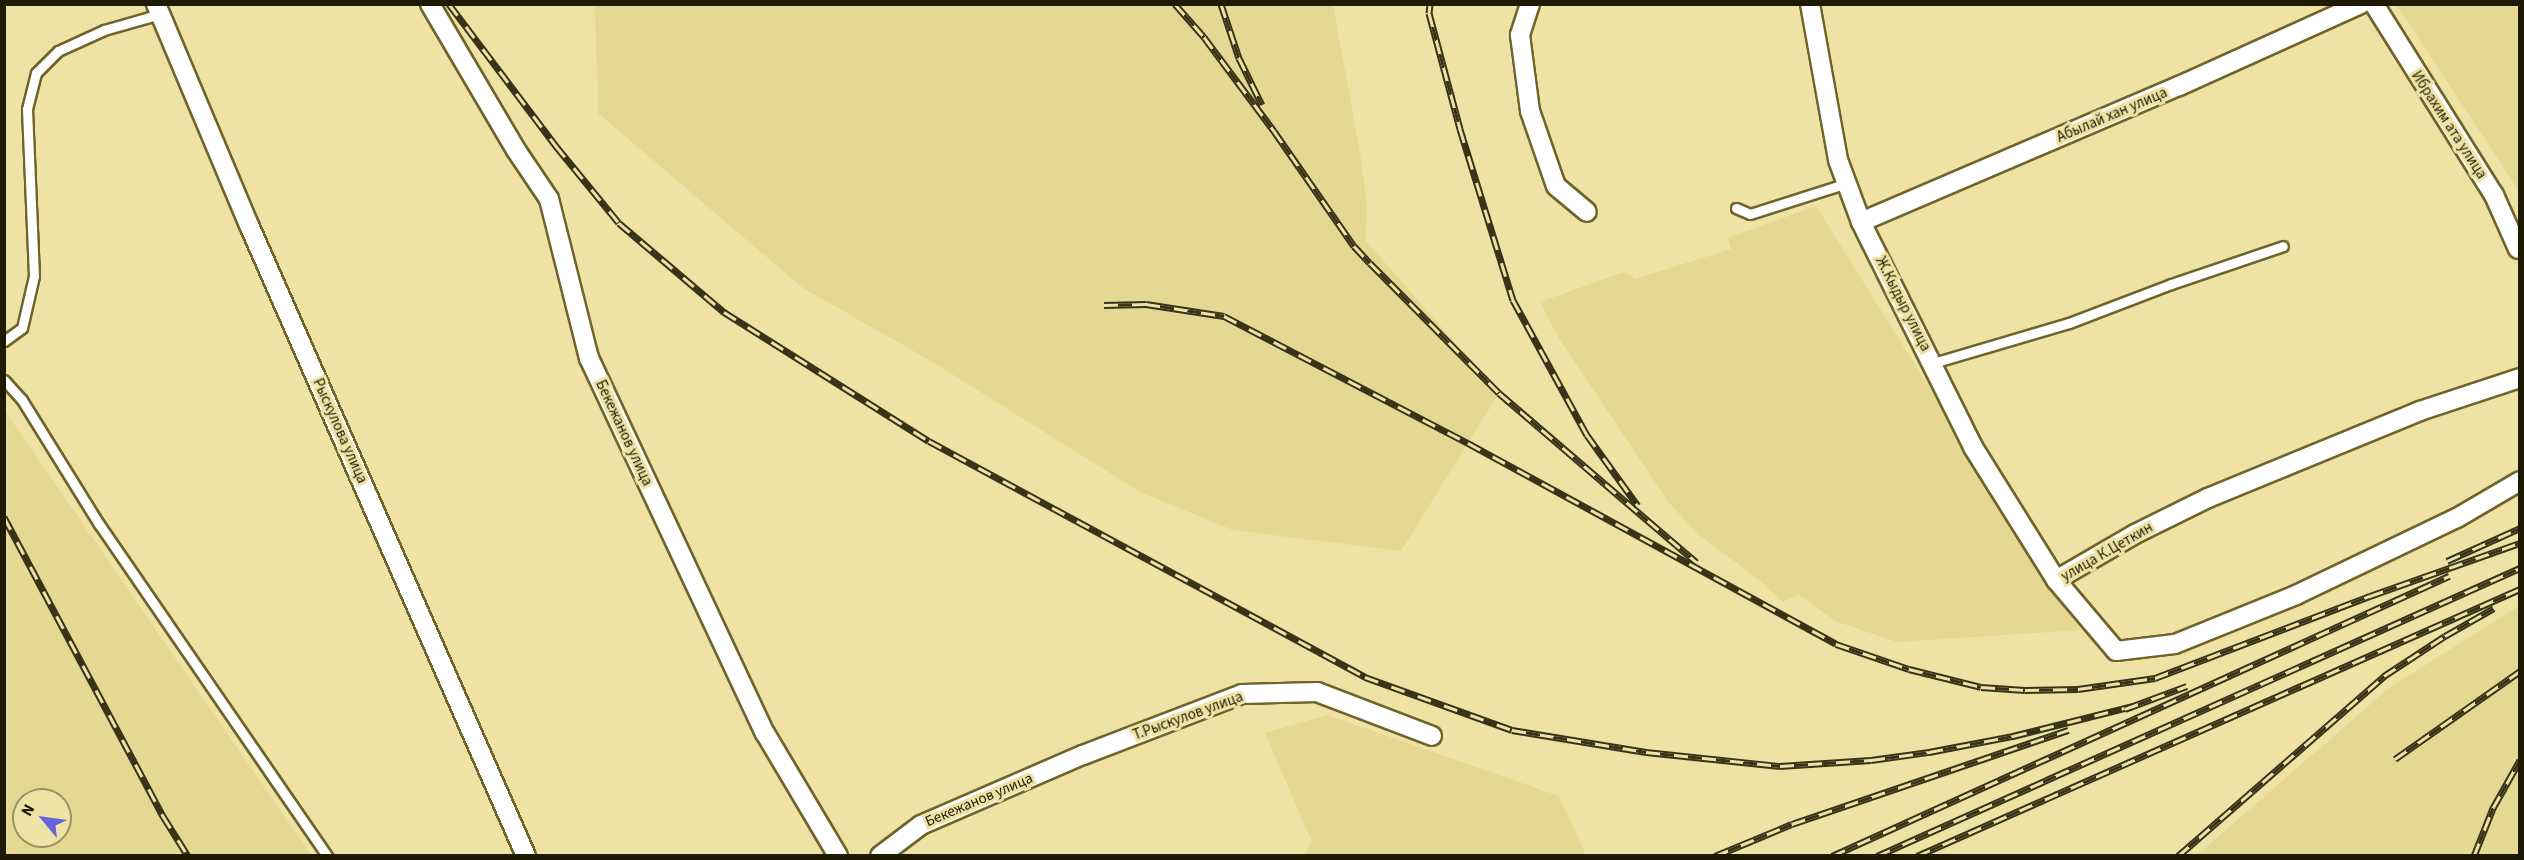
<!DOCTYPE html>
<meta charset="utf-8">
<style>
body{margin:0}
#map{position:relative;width:2524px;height:860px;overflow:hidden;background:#eee2a5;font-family:"Source Sans 3",sans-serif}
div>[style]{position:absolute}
.built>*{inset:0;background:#e5d892}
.roads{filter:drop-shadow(2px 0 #6f642a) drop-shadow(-2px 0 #6f642a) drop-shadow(0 2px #6f642a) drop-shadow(0 -2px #6f642a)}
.lane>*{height:9px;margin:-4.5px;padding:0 4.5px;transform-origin:4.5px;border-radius:4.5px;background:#fff}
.street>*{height:18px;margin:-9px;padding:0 9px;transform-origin:9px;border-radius:9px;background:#fff}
.rail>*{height:7px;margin-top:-3.5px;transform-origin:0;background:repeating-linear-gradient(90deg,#eee2a5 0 14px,#393418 0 28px);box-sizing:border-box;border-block:2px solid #393418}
span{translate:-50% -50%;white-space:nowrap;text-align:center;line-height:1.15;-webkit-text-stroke:6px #eee2a5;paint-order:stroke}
.street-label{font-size:15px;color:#1f1a03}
.frame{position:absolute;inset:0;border:6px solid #1f1a03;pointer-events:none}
.north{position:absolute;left:12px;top:788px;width:60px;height:60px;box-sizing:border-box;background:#eee2a5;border:2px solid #9b9264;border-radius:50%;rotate:299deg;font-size:16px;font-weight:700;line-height:24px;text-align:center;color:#1f1a03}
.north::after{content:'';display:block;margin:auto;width:21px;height:27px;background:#6465dd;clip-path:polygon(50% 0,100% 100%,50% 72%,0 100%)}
</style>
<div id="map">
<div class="built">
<div style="clip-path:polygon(595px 5px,1333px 5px,1361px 158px,1367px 208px,1365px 240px,1499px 393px,1401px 551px,1233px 530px,1142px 493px,931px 361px,803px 288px,598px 113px)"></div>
<div style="clip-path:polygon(2396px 5px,2519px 5px,2519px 191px,2406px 19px)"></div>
<div style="clip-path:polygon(1816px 206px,2080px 630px,1897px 642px,1835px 621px,1798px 594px,1783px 602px,1757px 578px,1698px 534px,1669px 503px,1560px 340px,1540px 302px,1624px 272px,1635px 279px,1731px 249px,1728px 238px)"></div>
<div style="clip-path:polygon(evenodd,5px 411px,311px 855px,5px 855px,5px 411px,24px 800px,60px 800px,60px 836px,24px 836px,24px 800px)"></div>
<div style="clip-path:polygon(2519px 606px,2519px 855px,2197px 855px,2389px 688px)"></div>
<div style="clip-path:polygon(1327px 715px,1559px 796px,1586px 855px,1303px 855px,1312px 842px,1265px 733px)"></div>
</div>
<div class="roads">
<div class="lane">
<div style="left:1736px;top:208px;width:15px;rotate:23deg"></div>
<div style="left:1750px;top:214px;width:102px;rotate:-17.7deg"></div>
<div style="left:4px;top:341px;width:22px;rotate:-36deg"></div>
<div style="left:22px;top:328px;width:53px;rotate:-77deg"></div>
<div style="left:34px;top:276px;width:167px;rotate:-92.4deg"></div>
<div style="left:27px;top:109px;width:37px;rotate:-76deg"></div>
<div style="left:36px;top:73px;width:31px;rotate:-45deg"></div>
<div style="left:58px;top:51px;width:51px;rotate:-24.5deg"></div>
<div style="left:104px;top:30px;width:58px;rotate:-15.9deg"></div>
<div style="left:1933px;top:363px;width:142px;rotate:-16.4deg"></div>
<div style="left:2069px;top:323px;width:109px;rotate:-20.9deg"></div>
<div style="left:2171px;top:284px;width:118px;rotate:-18.7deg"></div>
<div style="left:4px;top:380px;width:27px;rotate:48deg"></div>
<div style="left:22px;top:400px;width:146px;rotate:58.2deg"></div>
<div style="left:99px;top:524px;width:403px;rotate:55.5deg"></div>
</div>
<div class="street">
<div style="left:156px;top:4px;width:240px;rotate:67.2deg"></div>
<div style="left:249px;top:225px;width:689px;rotate:66.3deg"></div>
<div style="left:430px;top:4px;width:169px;rotate:59.5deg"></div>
<div style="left:516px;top:150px;width:59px;rotate:56deg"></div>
<div style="left:549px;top:199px;width:164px;rotate:75.9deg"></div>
<div style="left:589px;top:358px;width:414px;rotate:64.9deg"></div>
<div style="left:765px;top:733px;width:143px;rotate:59.3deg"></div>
<div style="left:1530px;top:4px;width:33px;rotate:108deg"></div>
<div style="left:1520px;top:35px;width:77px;rotate:82.5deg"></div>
<div style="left:1530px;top:111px;width:79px;rotate:70.9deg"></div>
<div style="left:1556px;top:186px;width:40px;rotate:40deg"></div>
<div style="left:1810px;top:4px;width:158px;rotate:79.8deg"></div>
<div style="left:1838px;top:160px;width:66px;rotate:69.6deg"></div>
<div style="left:1861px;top:222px;width:251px;rotate:63.5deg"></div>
<div style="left:1973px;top:447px;width:157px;rotate:58deg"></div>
<div style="left:2056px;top:580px;width:93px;rotate:49.8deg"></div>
<div style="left:2116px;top:651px;width:59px;rotate:-6.8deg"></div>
<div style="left:2175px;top:644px;width:131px;rotate:-22deg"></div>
<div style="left:2296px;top:595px;width:178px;rotate:-25.6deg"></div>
<div style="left:2457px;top:518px;width:73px;rotate:-30.4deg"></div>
<div style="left:2374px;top:4px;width:226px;rotate:57.9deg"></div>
<div style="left:2494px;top:195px;width:59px;rotate:66deg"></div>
<div style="left:1861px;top:222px;width:346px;rotate:-23.2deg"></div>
<div style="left:2179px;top:86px;width:200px;rotate:-24.3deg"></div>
<div style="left:2056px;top:580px;width:91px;rotate:-30.2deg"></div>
<div style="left:2135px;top:534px;width:81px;rotate:-26.3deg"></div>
<div style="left:2208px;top:498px;width:229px;rotate:-22.3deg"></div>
<div style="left:2420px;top:411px;width:105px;rotate:-18.3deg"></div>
<div style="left:880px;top:856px;width:51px;rotate:-37.1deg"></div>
<div style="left:921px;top:825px;width:176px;rotate:-23.4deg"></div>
<div style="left:1083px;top:755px;width:170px;rotate:-21deg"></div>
<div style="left:1242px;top:694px;width:75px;rotate:-1.5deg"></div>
<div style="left:1317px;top:692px;width:123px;rotate:20.9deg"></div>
</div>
</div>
<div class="rail">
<div style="left:449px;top:4px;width:178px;rotate:53deg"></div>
<div style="left:556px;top:146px;width:99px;rotate:50.7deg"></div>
<div style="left:619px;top:223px;width:138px;rotate:40.3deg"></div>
<div style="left:724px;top:312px;width:242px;rotate:32.2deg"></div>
<div style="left:929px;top:441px;width:496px;rotate:28.4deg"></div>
<div style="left:1365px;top:677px;width:156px;rotate:19.8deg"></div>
<div style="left:1512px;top:730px;width:136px;rotate:9.3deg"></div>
<div style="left:1646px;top:752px;width:135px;rotate:6deg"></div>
<div style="left:1780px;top:766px;width:91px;rotate:-3.8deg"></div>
<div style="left:1871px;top:760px;width:59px;rotate:-7.9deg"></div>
<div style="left:1929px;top:752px;width:86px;rotate:-10.8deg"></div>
<div style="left:2013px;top:736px;width:123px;rotate:-14.1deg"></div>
<div style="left:1175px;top:4px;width:44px;rotate:48.7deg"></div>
<div style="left:1204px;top:37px;width:117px;rotate:53.3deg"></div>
<div style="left:1274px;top:131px;width:140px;rotate:55.2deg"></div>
<div style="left:1354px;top:246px;width:23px;rotate:47deg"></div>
<div style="left:1370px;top:263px;width:183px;rotate:45.2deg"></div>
<div style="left:1499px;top:393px;width:260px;rotate:40.6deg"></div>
<div style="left:1221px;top:4px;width:57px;rotate:71.6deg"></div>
<div style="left:1239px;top:58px;width:52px;rotate:63.9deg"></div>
<div style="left:1430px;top:4px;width:9px;rotate:96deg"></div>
<div style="left:1429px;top:13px;width:120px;rotate:75deg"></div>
<div style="left:1460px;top:129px;width:179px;rotate:72.8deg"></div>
<div style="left:1513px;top:300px;width:154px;rotate:61.3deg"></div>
<div style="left:1587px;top:435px;width:87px;rotate:54.3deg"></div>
<div style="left:1104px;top:305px;width:42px;rotate:-1.4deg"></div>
<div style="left:1146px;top:304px;width:79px;rotate:8.7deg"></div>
<div style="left:1224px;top:316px;width:275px;rotate:27.5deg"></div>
<div style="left:1468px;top:443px;width:419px;rotate:28.6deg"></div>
<div style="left:1836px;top:644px;width:77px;rotate:18.9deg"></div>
<div style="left:1909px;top:669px;width:74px;rotate:14deg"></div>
<div style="left:1981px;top:687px;width:44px;rotate:3.9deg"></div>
<div style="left:2025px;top:690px;width:53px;rotate:-1.1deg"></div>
<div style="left:2078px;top:689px;width:78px;rotate:-8.1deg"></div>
<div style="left:2155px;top:678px;width:230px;rotate:-20.9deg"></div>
<div style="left:2370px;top:596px;width:159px;rotate:-19.5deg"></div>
<div style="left:4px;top:517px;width:339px;rotate:62deg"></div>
<div style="left:163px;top:816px;width:47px;rotate:58deg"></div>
<div style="left:2447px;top:561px;width:80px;rotate:-24.3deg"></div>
<div style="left:2125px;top:709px;width:66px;rotate:-20.4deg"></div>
<div style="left:2395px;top:759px;width:153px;rotate:-35.1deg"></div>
<div style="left:1715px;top:856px;width:83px;rotate:-22.6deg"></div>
<div style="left:1792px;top:824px;width:292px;rotate:-18.8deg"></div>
<div style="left:1832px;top:856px;width:678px;rotate:-24.41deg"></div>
<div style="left:1877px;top:856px;width:705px;rotate:-24.13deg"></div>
<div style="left:1917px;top:856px;width:659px;rotate:-23.88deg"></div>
<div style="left:2178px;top:856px;width:274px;rotate:-41.1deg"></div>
<div style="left:2384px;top:676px;width:73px;rotate:-33.3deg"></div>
<div style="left:2445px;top:636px;width:56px;rotate:-29.7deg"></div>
<div style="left:2474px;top:856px;width:52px;rotate:-68.4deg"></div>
<div style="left:2493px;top:808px;width:55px;rotate:-60.6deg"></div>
</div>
<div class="street-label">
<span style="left:2112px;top:115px;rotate:-23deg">Абылай хан улица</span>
<span style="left:2449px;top:125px;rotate:57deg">Ибрахим ата улица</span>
<span style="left:1903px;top:304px;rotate:63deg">Ж.Кыдыр улица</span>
<span style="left:340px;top:431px;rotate:66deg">Рыскулова улица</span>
<span style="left:624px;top:433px;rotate:65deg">Бекежанов улица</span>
<span style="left:2107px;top:552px;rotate:-30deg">улица К.Цеткин</span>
<span style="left:1188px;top:716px;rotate:-20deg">Т.Рыскулов улица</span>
<span style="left:979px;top:800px;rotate:-23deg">Бекежанов улица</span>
</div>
<div class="frame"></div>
<div class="north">N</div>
</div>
